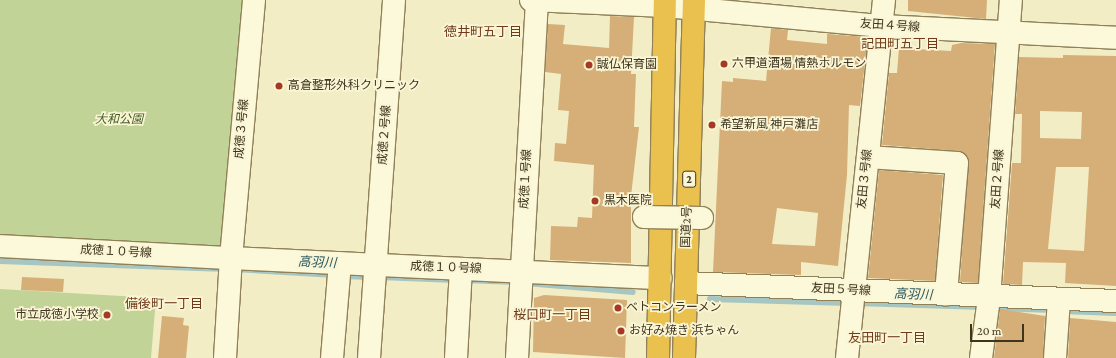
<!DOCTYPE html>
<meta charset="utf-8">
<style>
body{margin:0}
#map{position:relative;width:1116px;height:358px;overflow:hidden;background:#f3edc5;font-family:"Crimson Pro","Noto Sans JP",serif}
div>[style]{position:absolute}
.green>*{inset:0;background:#c1d397}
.stream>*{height:5.5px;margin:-2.75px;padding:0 2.75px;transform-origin:2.75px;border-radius:2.75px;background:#a7c6c2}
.building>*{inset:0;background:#d5af77}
.roads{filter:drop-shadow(1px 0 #908058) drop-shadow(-1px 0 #908058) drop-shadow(0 1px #908058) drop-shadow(0 -1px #908058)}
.minor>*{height:22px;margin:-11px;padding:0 11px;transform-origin:11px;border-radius:11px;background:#fcf8da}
.highway>*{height:22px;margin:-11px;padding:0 11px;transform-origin:11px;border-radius:11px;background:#eac14e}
.bridges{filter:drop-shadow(1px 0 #908058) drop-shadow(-1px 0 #908058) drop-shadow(0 1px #908058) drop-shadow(0 -1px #908058)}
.minor-bridge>*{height:22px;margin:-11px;padding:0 11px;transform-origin:11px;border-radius:11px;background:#fcf8da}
.dots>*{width:11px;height:11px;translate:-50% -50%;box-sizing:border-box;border:2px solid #f9f5d5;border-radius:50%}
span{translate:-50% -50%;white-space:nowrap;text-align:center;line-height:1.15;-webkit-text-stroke:3.5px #f9f5d5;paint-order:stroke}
.shield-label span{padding:1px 3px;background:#f9f5d5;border:1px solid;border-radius:3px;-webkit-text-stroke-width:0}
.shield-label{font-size:11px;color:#3f341e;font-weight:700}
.street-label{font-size:12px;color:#3f341e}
.poi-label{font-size:12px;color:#3f341e}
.left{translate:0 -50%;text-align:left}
.right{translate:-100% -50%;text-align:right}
.park-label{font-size:12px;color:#445d22;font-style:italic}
.neighbourhood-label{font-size:13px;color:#703b19}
.water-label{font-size:13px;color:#2c5a60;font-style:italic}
.scale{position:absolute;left:970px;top:324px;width:54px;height:18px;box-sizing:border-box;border:2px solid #3f341e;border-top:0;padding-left:5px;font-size:12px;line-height:14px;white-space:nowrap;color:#3f341e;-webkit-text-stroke:3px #f9f5d5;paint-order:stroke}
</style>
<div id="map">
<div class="green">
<div style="clip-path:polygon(0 0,245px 0,221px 249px,0 239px)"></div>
<div style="clip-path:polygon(0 289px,156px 298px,151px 358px,0 358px)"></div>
</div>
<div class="stream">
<div style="left:0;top:261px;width:226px;rotate:2deg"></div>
<div style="left:234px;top:269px;width:101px;rotate:3.4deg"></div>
<div style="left:344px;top:276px;width:25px;rotate:2deg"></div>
<div style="left:380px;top:277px;width:75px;rotate:2.3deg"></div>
<div style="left:464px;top:280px;width:53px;rotate:2.2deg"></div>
<div style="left:526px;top:283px;width:107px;rotate:4.8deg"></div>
<div style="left:710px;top:299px;width:137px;rotate:1.7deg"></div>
<div style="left:856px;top:303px;width:127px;rotate:1.8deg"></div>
<div style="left:992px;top:308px;width:61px;rotate:1.9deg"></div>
<div style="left:1062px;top:311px;width:54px;rotate:2.1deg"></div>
</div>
<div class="building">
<div style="clip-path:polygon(908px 0,987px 0,986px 19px,908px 11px)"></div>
<div style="clip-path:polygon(610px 16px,634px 17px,631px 74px,636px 74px,634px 127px,639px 127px,631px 196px,631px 263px,550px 260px,551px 226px,577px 227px,578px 217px,592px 218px,594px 165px,554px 161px,555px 143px,566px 144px,569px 111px,558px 110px,561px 74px,545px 72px,548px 24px,565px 25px,563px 44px,609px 48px)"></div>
<div style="clip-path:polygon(evenodd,771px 28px,788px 30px,787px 40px,827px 44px,827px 34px,868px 37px,860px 106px,849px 105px,847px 175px,838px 266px,801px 262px,801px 275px,713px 272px,722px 81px,733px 82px,733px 78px,766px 81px,771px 28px,777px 208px,818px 213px,815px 246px,772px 244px,777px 208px)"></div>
<div style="clip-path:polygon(961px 43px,995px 44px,978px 283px,960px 282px,968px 157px,958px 151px,882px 145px,889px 73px,897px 73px,899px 48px,951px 51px,952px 45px)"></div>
<div style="clip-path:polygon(evenodd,1063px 55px,1116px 56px,1116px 286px,1065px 283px,1066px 263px,1023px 262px,1022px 285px,1003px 284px,1012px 163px,1021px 163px,1022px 114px,1015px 114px,1019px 57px,1063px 58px,1063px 55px,1040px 111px,1082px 112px,1081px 139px,1040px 138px,1040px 111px,1063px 55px,1056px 167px,1089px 167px,1084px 251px,1048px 249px,1056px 167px)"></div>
<div style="clip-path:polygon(879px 170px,943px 175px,935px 281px,868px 278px)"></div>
<div style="clip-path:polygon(22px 277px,64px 279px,63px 292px,21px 290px)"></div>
<div style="clip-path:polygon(544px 295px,627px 300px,625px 358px,533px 352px,534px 298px)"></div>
<div style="clip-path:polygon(1000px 309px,1045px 316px,1043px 358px,994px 358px)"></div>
<div style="clip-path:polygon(162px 316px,184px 318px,183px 325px,189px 326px,186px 358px,158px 358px)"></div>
<div style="clip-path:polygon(1070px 318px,1116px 322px,1116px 358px,1068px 358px)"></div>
</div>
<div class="roads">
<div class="minor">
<div style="left:531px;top:0;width:134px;rotate:2.6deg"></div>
<div style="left:665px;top:6px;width:218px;rotate:5.3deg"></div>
<div style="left:882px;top:26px;width:234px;rotate:2.9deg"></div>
<div style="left:868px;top:157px;width:89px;rotate:3.9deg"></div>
<div style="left:957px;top:163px;width:132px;rotate:94.8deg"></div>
<div style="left:0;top:246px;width:231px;rotate:3deg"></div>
<div style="left:231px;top:258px;width:259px;rotate:-84.9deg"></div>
<div style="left:686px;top:283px;width:430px;rotate:2.4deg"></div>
<div style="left:225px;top:358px;width:100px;rotate:-86.6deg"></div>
<div style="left:231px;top:258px;width:430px;rotate:2.7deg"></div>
<div style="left:332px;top:358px;width:95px;rotate:-85.2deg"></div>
<div style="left:369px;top:358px;width:359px;rotate:-86deg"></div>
<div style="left:456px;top:358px;width:89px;rotate:-86.8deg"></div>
<div style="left:517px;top:358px;width:359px;rotate:-86.8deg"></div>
<div style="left:847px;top:358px;width:360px;rotate:-84.1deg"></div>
<div style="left:981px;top:358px;width:61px;rotate:-82.4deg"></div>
<div style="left:989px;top:298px;width:299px;rotate:-85.8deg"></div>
<div style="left:1055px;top:358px;width:58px;rotate:-86.1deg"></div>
</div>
<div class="highway">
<div style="left:658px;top:358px;width:358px;rotate:-88.9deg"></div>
<div style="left:684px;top:358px;width:358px;rotate:-88.4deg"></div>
</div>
</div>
<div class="bridges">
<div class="minor-bridge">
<div style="left:644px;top:217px;width:58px;rotate:1deg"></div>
</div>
</div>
<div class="dots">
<div style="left:724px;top:64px;background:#a63922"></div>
<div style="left:589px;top:65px;background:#a63922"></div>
<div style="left:279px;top:86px;background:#a63922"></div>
<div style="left:712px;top:125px;background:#a63922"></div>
<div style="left:595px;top:201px;background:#a63922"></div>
<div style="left:618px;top:308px;background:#a63922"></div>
<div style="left:107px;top:315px;background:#a63922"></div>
<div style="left:621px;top:331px;background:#a63922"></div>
</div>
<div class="shield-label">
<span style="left:689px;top:179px">2</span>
</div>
<div class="street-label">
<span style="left:890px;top:26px;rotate:4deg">友田４号線</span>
<span style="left:242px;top:129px;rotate:-85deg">成徳３号線</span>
<span style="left:385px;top:135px;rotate:-86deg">成徳２号線</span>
<span style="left:526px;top:179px;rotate:-87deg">成徳１号線</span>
<span style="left:865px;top:179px;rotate:-84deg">友田３号線</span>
<span style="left:998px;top:179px;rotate:-86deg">友田２号線</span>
<span style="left:687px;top:227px;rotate:-88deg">国道2号</span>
<span style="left:116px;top:252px;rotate:3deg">成徳１０号線</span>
<span style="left:446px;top:268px;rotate:2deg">成徳１０号線</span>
<span style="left:841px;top:290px;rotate:3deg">友田５号線</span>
</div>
<div class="poi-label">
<span class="left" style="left:732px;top:64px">六甲道酒場 情熱ホルモン</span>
<span class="left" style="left:597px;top:65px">誠仏保育園</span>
<span class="left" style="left:288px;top:86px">高倉整形外科クリニック</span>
<span class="left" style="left:720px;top:125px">希望新風 神戸灘店</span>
<span class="left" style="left:604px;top:201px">黒木医院</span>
<span class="left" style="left:626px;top:308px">ベトコンラーメン</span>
<span class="right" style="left:99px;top:315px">市立成徳小学校</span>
<span class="left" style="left:629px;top:331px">お好み焼き 浜ちゃん</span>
</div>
<div class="park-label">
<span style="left:119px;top:120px">大和公園</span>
</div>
<div class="neighbourhood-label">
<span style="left:483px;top:32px">徳井町五丁目</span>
<span style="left:900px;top:44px">記田町五丁目</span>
<span style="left:164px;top:304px">備後町一丁目</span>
<span style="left:552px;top:315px">桜口町一丁目</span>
<span style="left:887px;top:338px">友田町一丁目</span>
</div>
<div class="water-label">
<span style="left:317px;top:263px;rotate:2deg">高羽川</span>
<span style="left:913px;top:295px;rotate:2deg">高羽川</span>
</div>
<div class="scale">20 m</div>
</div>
